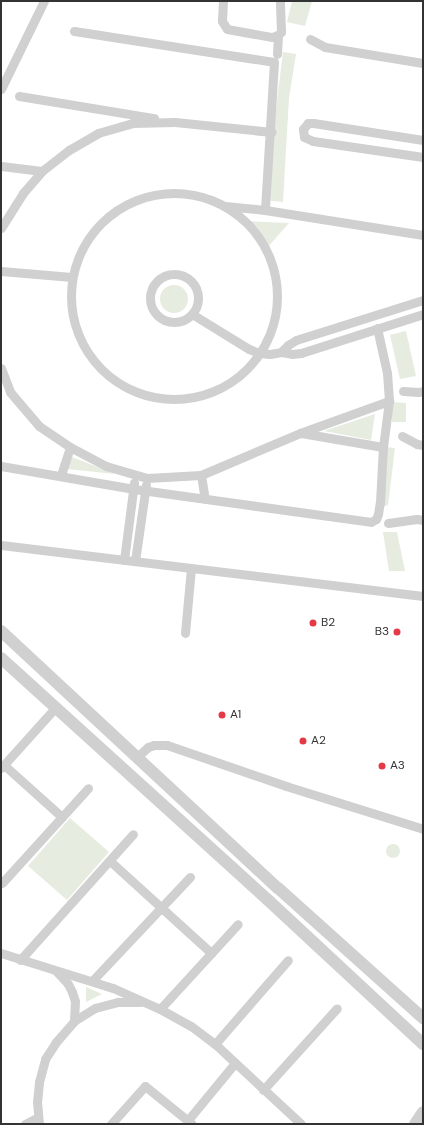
<!DOCTYPE html>
<style>
body{margin:0}
#map{position:relative;width:424px;height:1125px;overflow:hidden;background:#fff;font-family:"DM Sans",sans-serif}
div>[style]{position:absolute}
.green>*{inset:0;background:#e6ecdf}
.round{border-radius:50%}
.minor>*{height:9px;margin:-4.5px;padding:0 4.5px;transform-origin:4.5px;border-radius:4.5px;background:#d0d0d0}
.minor>.ring{margin:-4.5px;padding:0;box-sizing:content-box;background:none;border:9px solid #d0d0d0;border-radius:50%}
.tertiary>*{height:12px;margin:-6px;padding:0 6px;transform-origin:6px;border-radius:6px;background:#d0d0d0}
.dots>*{width:11px;height:11px;translate:-50% -50%;box-sizing:border-box;border:2px solid #fff;border-radius:50%}
span{translate:-50% -50%;white-space:nowrap;text-align:center;line-height:1.15;-webkit-text-stroke:4px #fff;paint-order:stroke}
.poi-label{font-size:12px;color:#333}
.left{translate:0 -50%;text-align:left}
.right{translate:-100% -50%;text-align:right}
.frame{position:absolute;inset:0;border:2px solid #333;pointer-events:none}
</style>
<div id="map">
<div class="green">
<div style="clip-path:polygon(292px 1px,312px 1px,305px 26px,287px 22px)"></div>
<div style="clip-path:polygon(283px 52px,296px 54px,289px 98px,283px 202px,271px 201px,272px 140px)"></div>
<div style="clip-path:polygon(245px 221px,289px 223px,267px 248px)"></div>
<div class="round" style="left:160px;top:285px;width:28px;height:28px"></div>
<div style="clip-path:polygon(406px 331px,416px 376px,400px 379px,390px 335px)"></div>
<div style="clip-path:polygon(392px 402px,406px 403px,406px 422px,392px 422px)"></div>
<div style="clip-path:polygon(375px 414px,371px 440px,324px 431px)"></div>
<div style="clip-path:polygon(385px 447px,395px 448px,388px 505px,380px 508px)"></div>
<div style="clip-path:polygon(72px 457px,115px 474px,67px 469px)"></div>
<div style="clip-path:polygon(397px 532px,405px 571px,389px 571px,383px 532px)"></div>
<div style="clip-path:polygon(70px 818px,109px 852px,67px 900px,28px 866px)"></div>
<div class="round" style="left:386px;top:844px;width:14px;height:14px"></div>
<div style="clip-path:polygon(86px 987px,102px 994px,86px 1002px)"></div>
</div>
<div class="minor">
<div style="left:223px;top:1px;width:20px;rotate:93deg"></div>
<div style="left:222px;top:21px;width:9px;rotate:58deg"></div>
<div style="left:227px;top:29px;width:46px;rotate:10.1deg"></div>
<div style="left:272px;top:37px;width:6px;rotate:-18deg"></div>
<div style="left:278px;top:35px;width:4px;rotate:-45deg"></div>
<div style="left:281px;top:32px;width:31px;rotate:-92deg"></div>
<div style="left:74px;top:31px;width:202px;rotate:8.8deg"></div>
<div style="left:274px;top:62px;width:148px;rotate:93.5deg"></div>
<div style="left:310px;top:39px;width:17px;rotate:28deg"></div>
<div style="left:325px;top:47px;width:99px;rotate:9.3deg"></div>
<div style="left:277px;top:54px;width:19px;rotate:-87deg"></div>
<div style="left:1px;top:89px;width:98px;rotate:-64deg"></div>
<div style="left:19px;top:96px;width:137px;rotate:9.3deg"></div>
<div style="left:423px;top:140px;width:111px;rotate:-171.2deg"></div>
<div style="left:313px;top:123px;width:5px;rotate:180deg"></div>
<div style="left:308px;top:123px;width:8px;rotate:130deg"></div>
<div style="left:303px;top:129px;width:8px;rotate:83deg"></div>
<div style="left:304px;top:137px;width:10px;rotate:24deg"></div>
<div style="left:313px;top:141px;width:111px;rotate:8.3deg"></div>
<div style="left:1px;top:166px;width:41px;rotate:7deg"></div>
<div class="ring" style="left:71px;top:193px;width:197px;height:197px"></div>
<div style="left:225px;top:206px;width:40px;rotate:5.7deg"></div>
<div style="left:265px;top:210px;width:160px;rotate:9deg"></div>
<div style="left:1px;top:228px;width:41px;rotate:-57.8deg"></div>
<div style="left:23px;top:193px;width:29px;rotate:-49deg"></div>
<div style="left:42px;top:171px;width:34px;rotate:-38deg"></div>
<div style="left:69px;top:150px;width:34px;rotate:-30deg"></div>
<div style="left:98px;top:133px;width:35px;rotate:-16deg"></div>
<div style="left:132px;top:123px;width:43px;rotate:-1.3deg"></div>
<div style="left:175px;top:122px;width:97px;rotate:5.9deg"></div>
<div style="left:1px;top:271px;width:71px;rotate:4.8deg"></div>
<div class="ring" style="left:150px;top:274px;width:39px;height:39px"></div>
<div style="left:192px;top:314px;width:67px;rotate:31.6deg"></div>
<div style="left:249px;top:349px;width:11px;rotate:22deg"></div>
<div style="left:259px;top:353px;width:11px;rotate:5deg"></div>
<div style="left:270px;top:354px;width:11px;rotate:-10deg"></div>
<div style="left:281px;top:352px;width:10px;rotate:-45deg"></div>
<div style="left:288px;top:345px;width:9px;rotate:-32deg"></div>
<div style="left:296px;top:340px;width:133px;rotate:-17.5deg"></div>
<div style="left:281px;top:352px;width:11px;rotate:10deg"></div>
<div style="left:292px;top:354px;width:9px;rotate:-6deg"></div>
<div style="left:301px;top:353px;width:128px;rotate:-17.7deg"></div>
<div style="left:1px;top:368px;width:26px;rotate:69deg"></div>
<div style="left:10px;top:392px;width:45px;rotate:49.5deg"></div>
<div style="left:39px;top:426px;width:37px;rotate:34deg"></div>
<div style="left:70px;top:447px;width:41px;rotate:27.8deg"></div>
<div style="left:106px;top:466px;width:43px;rotate:16.3deg"></div>
<div style="left:147px;top:478px;width:54px;rotate:-3.2deg"></div>
<div style="left:201px;top:475px;width:108px;rotate:-23deg"></div>
<div style="left:300px;top:433px;width:95px;rotate:-19.8deg"></div>
<div style="left:403px;top:391px;width:15px;rotate:4deg"></div>
<div style="left:418px;top:392px;width:5px;rotate:-11deg"></div>
<div style="left:301px;top:433px;width:83px;rotate:9.7deg"></div>
<div style="left:402px;top:436px;width:17px;rotate:28deg"></div>
<div style="left:417px;top:444px;width:6px;rotate:9deg"></div>
<div style="left:1px;top:466px;width:135px;rotate:9.8deg"></div>
<div style="left:134px;top:489px;width:239px;rotate:7.9deg"></div>
<div style="left:371px;top:522px;width:6px;rotate:-31deg"></div>
<div style="left:376px;top:519px;width:5px;rotate:-68deg"></div>
<div style="left:378px;top:514px;width:12px;rotate:-81deg"></div>
<div style="left:380px;top:502px;width:55px;rotate:-86.9deg"></div>
<div style="left:383px;top:447px;width:46px;rotate:-82.6deg"></div>
<div style="left:389px;top:401px;width:28px;rotate:-94deg"></div>
<div style="left:387px;top:373px;width:46px;rotate:-102.5deg"></div>
<div style="left:61px;top:475px;width:29px;rotate:-72deg"></div>
<div style="left:201px;top:475px;width:24px;rotate:81deg"></div>
<div style="left:388px;top:523px;width:29px;rotate:-8deg"></div>
<div style="left:417px;top:519px;width:6px;rotate:9deg"></div>
<div style="left:1px;top:545px;width:425px;rotate:6.9deg"></div>
<div style="left:124px;top:560px;width:78px;rotate:-82.6deg"></div>
<div style="left:135px;top:561px;width:77px;rotate:-81.8deg"></div>
<div style="left:185px;top:633px;width:65px;rotate:-84.7deg"></div>
<div style="left:137px;top:757px;width:15px;rotate:-42deg"></div>
<div style="left:148px;top:747px;width:6px;rotate:-18deg"></div>
<div style="left:154px;top:745px;width:13px"></div>
<div style="left:167px;top:745px;width:126px;rotate:19deg"></div>
<div style="left:286px;top:786px;width:144px;rotate:17.4deg"></div>
<div style="left:4px;top:765px;width:78px;rotate:41.9deg"></div>
<div style="left:1px;top:768px;width:82px;rotate:-48deg"></div>
<div style="left:110px;top:861px;width:137px;rotate:42.3deg"></div>
<div style="left:2px;top:883px;width:128px;rotate:-47.8deg"></div>
<div style="left:1px;top:953px;width:117px;rotate:17.4deg"></div>
<div style="left:113px;top:988px;width:51px;rotate:24.1deg"></div>
<div style="left:160px;top:1009px;width:35px;rotate:29deg"></div>
<div style="left:191px;top:1026px;width:30px;rotate:37deg"></div>
<div style="left:215px;top:1044px;width:117px;rotate:42.9deg"></div>
<div style="left:20px;top:960px;width:169px;rotate:-48.1deg"></div>
<div style="left:57px;top:972px;width:16px;rotate:47deg"></div>
<div style="left:68px;top:984px;width:9px;rotate:63deg"></div>
<div style="left:72px;top:992px;width:9px;rotate:72deg"></div>
<div style="left:75px;top:1001px;width:20px;rotate:93deg"></div>
<div style="left:92px;top:981px;width:143px;rotate:-46.7deg"></div>
<div style="left:160px;top:1009px;width:115px;rotate:-47.5deg"></div>
<div style="left:215px;top:1044px;width:111px;rotate:-49deg"></div>
<div style="left:263px;top:1090px;width:110px;rotate:-47.9deg"></div>
<div style="left:188px;top:1120px;width:74px;rotate:-50.5deg"></div>
<div style="left:25px;top:1124px;width:13px;rotate:-27deg"></div>
<div style="left:39px;top:1124px;width:22px;rotate:-95deg"></div>
<div style="left:37px;top:1102px;width:20px;rotate:-84deg"></div>
<div style="left:39px;top:1082px;width:24px;rotate:-75deg"></div>
<div style="left:45px;top:1059px;width:20px;rotate:-57deg"></div>
<div style="left:56px;top:1042px;width:28px;rotate:-49deg"></div>
<div style="left:74px;top:1021px;width:25px;rotate:-32deg"></div>
<div style="left:95px;top:1008px;width:24px;rotate:-15deg"></div>
<div style="left:118px;top:1002px;width:22px"></div>
<div style="left:111px;top:1124px;width:51px;rotate:-48.2deg"></div>
<div style="left:145px;top:1086px;width:60px;rotate:39deg"></div>
</div>
<div class="tertiary">
<div style="left:1px;top:631px;width:378px;rotate:42.9deg"></div>
<div style="left:278px;top:888px;width:195px;rotate:41.9deg"></div>
<div style="left:1px;top:658px;width:360px;rotate:42.2deg"></div>
<div style="left:268px;top:900px;width:212px;rotate:42.9deg"></div>
<div style="left:415px;top:1124px;width:14px;rotate:-56deg"></div>
</div>
<div class="dots">
<div style="left:313px;top:623px;background:#e63946"></div>
<div style="left:397px;top:632px;background:#e63946"></div>
<div style="left:222px;top:715px;background:#e63946"></div>
<div style="left:303px;top:741px;background:#e63946"></div>
<div style="left:382px;top:766px;background:#e63946"></div>
</div>
<div class="poi-label">
<span class="left" style="left:321px;top:623px">B2</span>
<span class="right" style="left:389px;top:632px">B3</span>
<span class="left" style="left:230px;top:715px">A1</span>
<span class="left" style="left:311px;top:741px">A2</span>
<span class="left" style="left:390px;top:766px">A3</span>
</div>
<div class="frame"></div>
</div>
